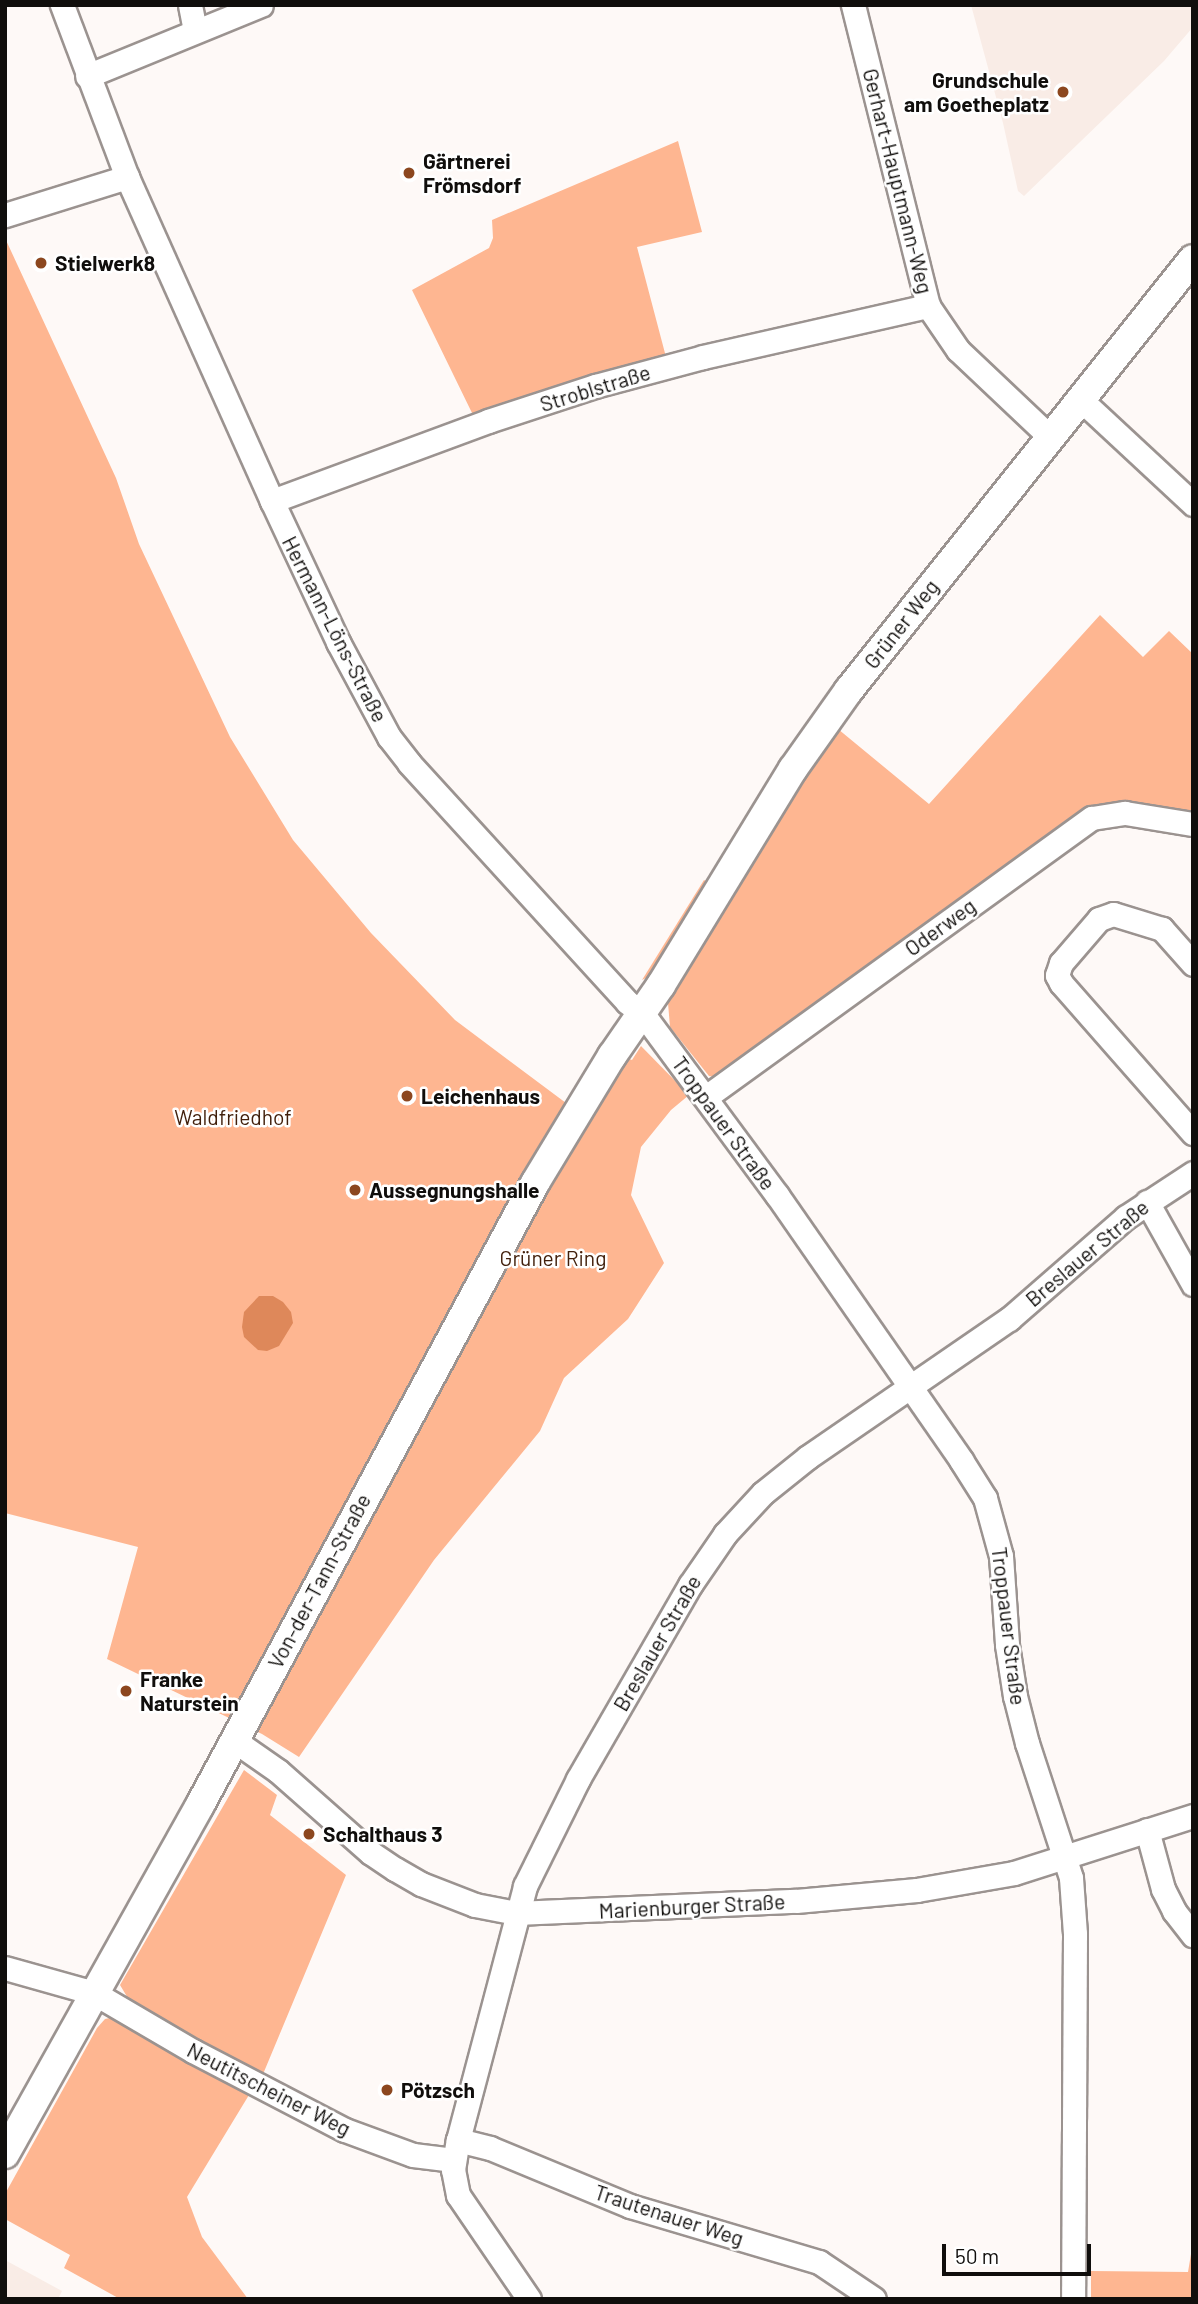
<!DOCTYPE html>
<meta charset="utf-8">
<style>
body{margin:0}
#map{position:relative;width:1198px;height:2304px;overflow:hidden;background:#fef9f7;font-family:Barlow,sans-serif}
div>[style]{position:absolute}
.built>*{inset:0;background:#f9ece6}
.green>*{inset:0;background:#feb691}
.water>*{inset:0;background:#de885a}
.roads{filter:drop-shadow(2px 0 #9b9390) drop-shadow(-2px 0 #9b9390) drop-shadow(0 2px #9b9390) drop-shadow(0 -2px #9b9390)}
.minor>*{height:23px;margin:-11.5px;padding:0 11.5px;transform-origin:11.5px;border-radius:11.5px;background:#fff}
.tertiary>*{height:28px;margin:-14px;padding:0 14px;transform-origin:14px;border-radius:14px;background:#fff}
.dots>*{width:19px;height:19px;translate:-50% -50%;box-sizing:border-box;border:4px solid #fff;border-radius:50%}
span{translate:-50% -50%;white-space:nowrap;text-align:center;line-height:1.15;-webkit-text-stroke:5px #fff;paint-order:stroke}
.poi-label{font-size:21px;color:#100e0c;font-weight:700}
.right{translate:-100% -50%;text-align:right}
.left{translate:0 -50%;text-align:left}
.street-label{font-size:21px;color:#100e0c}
.park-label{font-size:21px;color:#411f0b}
.frame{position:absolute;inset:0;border:7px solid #100e0c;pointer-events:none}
.scale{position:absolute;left:942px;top:2244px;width:149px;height:32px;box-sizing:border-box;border:4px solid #100e0c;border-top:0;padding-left:9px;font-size:21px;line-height:24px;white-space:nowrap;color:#100e0c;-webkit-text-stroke:5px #fff;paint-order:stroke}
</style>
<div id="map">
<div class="built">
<div style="clip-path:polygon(971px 5px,1193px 5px,1193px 27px,1164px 61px,1024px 196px,1018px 191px,1003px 123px)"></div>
<div style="clip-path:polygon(5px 2260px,62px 2291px,58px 2299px,5px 2299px)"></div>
</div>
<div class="green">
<div style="clip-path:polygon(678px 141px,702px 232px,637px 247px,666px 357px,473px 415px,412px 290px,489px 248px,493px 238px,492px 220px)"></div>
<div style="clip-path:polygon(5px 238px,116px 478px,139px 544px,230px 737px,293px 840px,371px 933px,455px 1020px,566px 1103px,600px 1049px,632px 1060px,641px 1046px,689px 1095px,671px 1110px,641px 1147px,631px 1195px,664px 1263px,628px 1319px,564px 1378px,540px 1431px,434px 1560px,299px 1757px,262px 1734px,107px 1659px,138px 1547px,5px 1513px)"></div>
<div style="clip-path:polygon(1100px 615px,1143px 657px,1169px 631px,1193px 654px,1193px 816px,1126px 804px,715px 1077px,709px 1076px,670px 1027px,668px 1003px,795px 792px,838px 729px,929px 804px)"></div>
<div style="clip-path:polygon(704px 880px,709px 883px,652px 975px,642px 980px)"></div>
<div style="clip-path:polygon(244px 1770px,277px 1795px,270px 1815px,346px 1875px,261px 2079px,149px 2021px,129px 2000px,120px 1985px)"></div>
<div style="clip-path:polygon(119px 2016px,252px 2090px,187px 2197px,202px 2237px,248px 2299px,120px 2299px,64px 2268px,70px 2255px,5px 2219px,5px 2194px,97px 2028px,105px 2019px)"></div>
<div style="clip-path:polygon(1193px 2242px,1193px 2299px,1091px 2299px,1091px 2271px,1188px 2272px)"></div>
</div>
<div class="water">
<div style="clip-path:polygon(259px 1296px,273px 1296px,283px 1302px,291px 1312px,293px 1323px,279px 1346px,267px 1351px,258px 1350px,244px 1337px,242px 1327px,244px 1312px)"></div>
</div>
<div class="roads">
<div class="minor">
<div style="left:62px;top:5px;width:184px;rotate:69.3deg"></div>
<div style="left:127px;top:177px;width:355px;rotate:65.9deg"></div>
<div style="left:272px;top:501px;width:156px;rotate:64.9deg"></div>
<div style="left:338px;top:642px;width:108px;rotate:61.8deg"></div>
<div style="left:389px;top:737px;width:33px;rotate:52deg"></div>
<div style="left:409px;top:763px;width:323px;rotate:47.6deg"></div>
<div style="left:627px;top:1002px;width:20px;rotate:37deg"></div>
<div style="left:643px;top:1014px;width:225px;rotate:53.5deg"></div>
<div style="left:777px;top:1195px;width:323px;rotate:55.2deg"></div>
<div style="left:961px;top:1460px;width:45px;rotate:57.7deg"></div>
<div style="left:985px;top:1498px;width:60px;rotate:74.6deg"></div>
<div style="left:1001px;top:1556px;width:89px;rotate:86.1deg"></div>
<div style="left:1007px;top:1645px;width:52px;rotate:81.1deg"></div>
<div style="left:1015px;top:1696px;width:49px;rotate:75.7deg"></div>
<div style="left:1027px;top:1743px;width:142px;rotate:71.9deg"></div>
<div style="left:1071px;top:1878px;width:56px;rotate:85.9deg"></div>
<div style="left:1075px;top:1934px;width:365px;rotate:90.3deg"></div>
<div style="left:190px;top:5px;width:25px;rotate:79deg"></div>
<div style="left:853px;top:5px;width:310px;rotate:76deg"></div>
<div style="left:928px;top:306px;width:53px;rotate:55.7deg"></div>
<div style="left:958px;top:350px;width:127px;rotate:43.4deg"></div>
<div style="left:87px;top:76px;width:188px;rotate:-22.2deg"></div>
<div style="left:5px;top:215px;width:128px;rotate:-17.3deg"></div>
<div style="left:1080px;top:399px;width:154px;rotate:42.9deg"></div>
<div style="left:272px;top:501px;width:230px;rotate:-20.3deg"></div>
<div style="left:488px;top:421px;width:113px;rotate:-18.1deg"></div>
<div style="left:595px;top:386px;width:112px;rotate:-15deg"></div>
<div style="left:703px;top:357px;width:231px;rotate:-12.8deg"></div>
<div style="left:1193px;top:964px;width:47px;rotate:-131.5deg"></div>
<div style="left:1162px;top:929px;width:51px;rotate:-163deg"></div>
<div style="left:1113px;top:914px;width:15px;rotate:160deg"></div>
<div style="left:1099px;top:919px;width:58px;rotate:130.8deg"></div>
<div style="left:1061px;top:963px;width:13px;rotate:108deg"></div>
<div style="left:1057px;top:975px;width:9px;rotate:63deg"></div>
<div style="left:1061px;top:983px;width:200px;rotate:48.7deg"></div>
<div style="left:706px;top:1097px;width:476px;rotate:-35.9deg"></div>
<div style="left:1092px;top:818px;width:33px;rotate:-9deg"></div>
<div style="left:1125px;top:813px;width:69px;rotate:9.2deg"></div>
<div style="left:1147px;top:1202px;width:94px;rotate:60.7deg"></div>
<div style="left:235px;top:1741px;width:52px;rotate:34.9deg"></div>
<div style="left:278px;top:1771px;width:124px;rotate:41.4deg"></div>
<div style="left:371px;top:1853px;width:29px;rotate:34deg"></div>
<div style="left:395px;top:1869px;width:30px;rotate:30deg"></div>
<div style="left:421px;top:1884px;width:58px;rotate:21.3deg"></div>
<div style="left:475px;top:1905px;width:42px;rotate:11deg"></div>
<div style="left:516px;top:1913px;width:280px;rotate:-2.5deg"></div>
<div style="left:796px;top:1901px;width:121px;rotate:-5.2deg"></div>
<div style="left:917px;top:1890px;width:98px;rotate:-9.9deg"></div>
<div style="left:1014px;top:1873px;width:188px;rotate:-17.7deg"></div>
<div style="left:1147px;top:1830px;width:61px;rotate:74.8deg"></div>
<div style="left:1163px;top:1889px;width:25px;rotate:63deg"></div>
<div style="left:1174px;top:1911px;width:31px;rotate:52deg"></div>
<div style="left:5px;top:1968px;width:92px;rotate:15.7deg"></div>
<div style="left:94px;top:1993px;width:115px;rotate:30.4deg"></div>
<div style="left:193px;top:2051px;width:171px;rotate:27.5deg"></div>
<div style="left:345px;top:2130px;width:72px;rotate:20.2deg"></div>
<div style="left:413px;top:2155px;width:41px;rotate:7deg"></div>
<div style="left:458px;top:2140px;width:33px;rotate:14deg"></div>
<div style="left:490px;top:2148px;width:152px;rotate:22.5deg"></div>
<div style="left:630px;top:2206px;width:197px;rotate:16.5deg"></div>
<div style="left:819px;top:2262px;width:66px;rotate:33.9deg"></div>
<div style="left:529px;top:2299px;width:126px;rotate:-124.3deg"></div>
<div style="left:458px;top:2195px;width:25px;rotate:-101deg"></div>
<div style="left:453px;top:2170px;width:30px;rotate:-81deg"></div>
<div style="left:458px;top:2140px;width:263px;rotate:-75.2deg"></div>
<div style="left:525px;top:1886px;width:119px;rotate:-63.6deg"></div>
<div style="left:578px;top:1779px;width:224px;rotate:-60deg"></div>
<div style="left:690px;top:1585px;width:62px;rotate:-55.5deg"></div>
<div style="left:725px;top:1534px;width:56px;rotate:-47.2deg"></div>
<div style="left:763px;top:1493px;width:58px;rotate:-38.7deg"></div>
<div style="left:808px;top:1457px;width:244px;rotate:-34.5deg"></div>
<div style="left:1009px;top:1319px;width:155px;rotate:-41.1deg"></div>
<div style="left:1126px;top:1217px;width:80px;rotate:-33.3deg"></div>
</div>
<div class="tertiary">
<div style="left:5px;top:2154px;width:400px;rotate:-60.8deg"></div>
<div style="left:200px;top:1805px;width:706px;rotate:-61.69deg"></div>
<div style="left:535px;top:1183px;width:149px;rotate:-58.8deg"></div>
<div style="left:612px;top:1056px;width:86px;rotate:-55.4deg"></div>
<div style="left:661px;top:985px;width:253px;rotate:-58.6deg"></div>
<div style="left:793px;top:769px;width:97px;rotate:-54.7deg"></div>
<div style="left:849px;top:690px;width:551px;rotate:-51.41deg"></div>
</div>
</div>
<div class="dots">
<div style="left:1063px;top:92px;background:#8c471f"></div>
<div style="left:409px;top:173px;background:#8c471f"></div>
<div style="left:41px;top:263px;background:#8c471f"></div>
<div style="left:407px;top:1096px;background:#8c471f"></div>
<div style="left:355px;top:1190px;background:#8c471f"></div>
<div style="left:126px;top:1691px;background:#8c471f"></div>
<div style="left:309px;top:1834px;background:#8c471f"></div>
<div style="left:387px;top:2090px;background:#8c471f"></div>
</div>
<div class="poi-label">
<span class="right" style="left:1049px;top:92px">Grundschule<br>am Goetheplatz</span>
<span class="left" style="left:423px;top:173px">Gärtnerei<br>Frömsdorf</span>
<span class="left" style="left:55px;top:263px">Stielwerk8</span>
<span class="left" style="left:421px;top:1096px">Leichenhaus</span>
<span class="left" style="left:369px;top:1190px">Aussegnungshalle</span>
<span class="left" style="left:140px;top:1691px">Franke<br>Naturstein</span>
<span class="left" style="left:323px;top:1834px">Schalthaus 3</span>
<span class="left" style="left:401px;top:2090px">Pötzsch</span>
</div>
<div class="street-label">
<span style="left:898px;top:181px;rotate:76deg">Gerhart-Hauptmann-Weg</span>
<span style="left:595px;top:388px;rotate:-17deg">Stroblstraße</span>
<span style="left:901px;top:624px;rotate:-52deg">Grüner Weg</span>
<span style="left:335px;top:629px;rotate:63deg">Hermann-Löns-Straße</span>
<span style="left:940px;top:927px;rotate:-36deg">Oderweg</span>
<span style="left:724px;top:1123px;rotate:54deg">Troppauer Straße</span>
<span style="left:1087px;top:1253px;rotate:-40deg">Breslauer Straße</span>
<span style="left:319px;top:1581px;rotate:-62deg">Von-der-Tann-Straße</span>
<span style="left:1009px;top:1626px;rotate:83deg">Troppauer Straße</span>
<span style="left:657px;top:1643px;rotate:-60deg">Breslauer Straße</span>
<span style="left:692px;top:1906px;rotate:-3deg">Marienburger Straße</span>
<span style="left:269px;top:2089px;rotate:27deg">Neutitscheiner Weg</span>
<span style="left:669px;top:2215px;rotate:18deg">Trautenauer Weg</span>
</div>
<div class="park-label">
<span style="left:233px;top:1117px">Waldfriedhof</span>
<span style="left:553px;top:1258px">Grüner Ring</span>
</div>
<div class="frame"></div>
<div class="scale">50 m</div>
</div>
